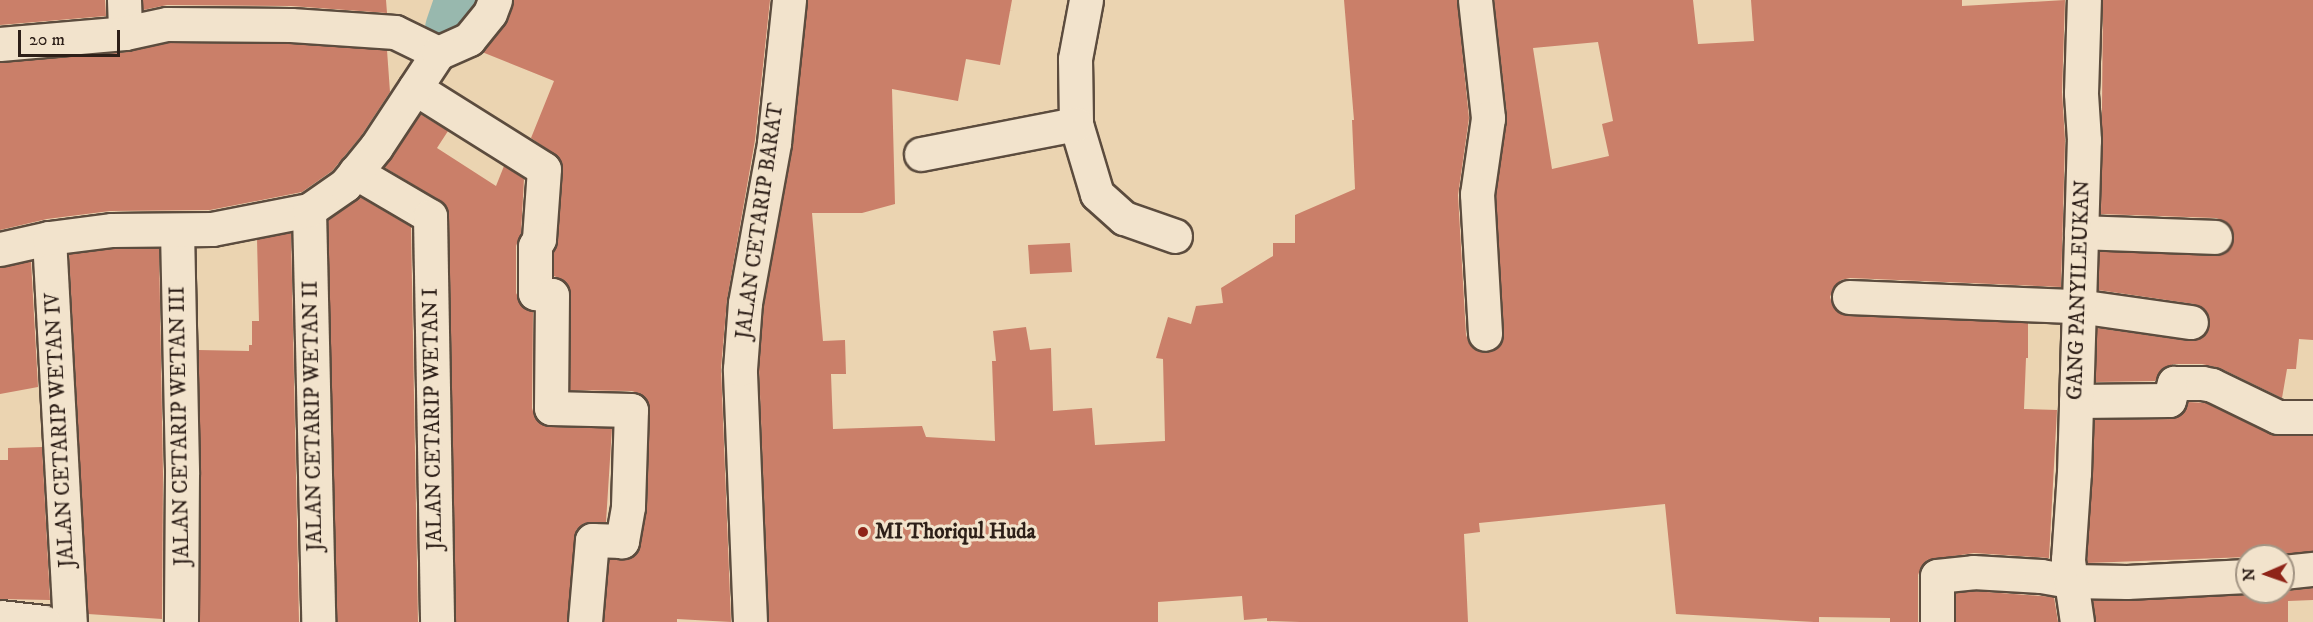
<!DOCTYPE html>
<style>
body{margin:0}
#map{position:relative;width:2313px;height:622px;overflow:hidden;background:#ebd4b1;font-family:"IM FELL DW Pica",serif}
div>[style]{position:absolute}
.river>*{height:62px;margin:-31px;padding:0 31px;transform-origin:31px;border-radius:31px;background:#98b8ae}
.building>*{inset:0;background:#ca7f69}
.roads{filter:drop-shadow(2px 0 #5c4c3e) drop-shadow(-2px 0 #5c4c3e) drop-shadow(0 2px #5c4c3e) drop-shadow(0 -2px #5c4c3e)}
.minor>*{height:33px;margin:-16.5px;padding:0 16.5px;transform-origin:16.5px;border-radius:16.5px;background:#f2e3cc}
.dots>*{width:16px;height:16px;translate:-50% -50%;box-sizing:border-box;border:3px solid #f2e3cc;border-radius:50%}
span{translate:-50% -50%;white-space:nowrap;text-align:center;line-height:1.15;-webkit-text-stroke:6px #f2e3cc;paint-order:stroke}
.street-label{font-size:21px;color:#2d1f18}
.poi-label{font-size:21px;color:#2d1f18;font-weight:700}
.left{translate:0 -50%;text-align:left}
.north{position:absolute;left:2235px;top:544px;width:60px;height:60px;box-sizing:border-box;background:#f2e3cc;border:2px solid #a39584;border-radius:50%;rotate:268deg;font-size:16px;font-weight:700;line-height:24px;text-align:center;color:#2d1f18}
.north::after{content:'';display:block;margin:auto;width:21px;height:27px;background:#8f2418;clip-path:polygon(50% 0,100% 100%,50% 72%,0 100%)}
.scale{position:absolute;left:18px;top:30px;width:102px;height:27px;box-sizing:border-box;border:3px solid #2d1f18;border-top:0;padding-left:8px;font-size:18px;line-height:21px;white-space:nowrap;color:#2d1f18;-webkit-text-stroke:4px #f2e3cc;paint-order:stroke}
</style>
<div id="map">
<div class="river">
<div style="left:456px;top:29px;width:31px;rotate:-71deg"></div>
</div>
<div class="building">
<div style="clip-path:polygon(0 0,105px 0,106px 16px,0 25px)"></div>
<div style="clip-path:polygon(143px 0,386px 0,387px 13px,291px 6px,167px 5px,143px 10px)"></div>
<div style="clip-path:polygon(513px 0,770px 0,755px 140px,727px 300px,721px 368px,731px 622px,677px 619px,677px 622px,604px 622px,609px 559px,630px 558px,640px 544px,647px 508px,650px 410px,647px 401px,640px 394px,632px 391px,570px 390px,571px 295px,563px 280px,554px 276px,554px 251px,558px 240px,563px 170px,561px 161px,554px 154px,531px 138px,554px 81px,482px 52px,505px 24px)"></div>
<div style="clip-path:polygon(evenodd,807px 0,1012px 0,1000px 65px,966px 59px,958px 101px,892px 89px,895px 204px,862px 213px,812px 213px,823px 341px,845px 340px,846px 374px,831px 374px,833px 429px,922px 426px,926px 437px,995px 441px,992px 361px,996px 361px,993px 331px,1026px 327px,1030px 350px,1051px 348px,1053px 411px,1092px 408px,1095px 445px,1165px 441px,1163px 359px,1156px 358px,1168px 317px,1191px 324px,1196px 306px,1223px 303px,1221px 288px,1273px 256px,1273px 243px,1295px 243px,1295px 215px,1355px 189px,1352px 120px,1354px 120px,1344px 0,1457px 0,1469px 118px,1458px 195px,1466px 335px,1470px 345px,1476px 350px,1485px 353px,1496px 349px,1502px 342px,1504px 333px,1496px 195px,1507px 116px,1494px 0,1693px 0,1698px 44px,1754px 41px,1751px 0,1962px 0,1962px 6px,2065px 0,2062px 92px,2065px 140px,2061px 287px,1850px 278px,1841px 280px,1834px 287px,1830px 297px,1833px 306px,1839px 312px,1848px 316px,2028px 323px,2028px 358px,2026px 358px,2024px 409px,2057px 410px,2049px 558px,1974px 553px,1927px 560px,1921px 567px,1918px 575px,1918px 622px,1890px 622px,1890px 618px,1819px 617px,1819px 622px,1814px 622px,1676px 614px,1665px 504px,1479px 523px,1480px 532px,1464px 534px,1468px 622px,1300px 622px,1267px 621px,1267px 618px,1244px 620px,1242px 596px,1158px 602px,1158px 622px,769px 622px,759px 369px,764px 305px,793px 145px,807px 0,1598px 42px,1613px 121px,1602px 124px,1609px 156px,1552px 169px,1533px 48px,1598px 42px)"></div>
<div style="clip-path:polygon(2103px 0,2313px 0,2313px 340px,2299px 339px,2296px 369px,2287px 369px,2282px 398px,2220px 368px,2202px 364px,2174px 364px,2163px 368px,2155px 381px,2095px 382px,2097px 328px,2189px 341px,2199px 339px,2205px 334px,2210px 324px,2209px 316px,2203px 308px,2194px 304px,2098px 290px,2099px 251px,2215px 256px,2223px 254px,2230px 247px,2234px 237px,2231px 228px,2224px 221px,2216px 218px,2101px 214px)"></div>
<div style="clip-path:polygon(169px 43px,290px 44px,387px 50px,390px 92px,361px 136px,332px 171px,302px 192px,210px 210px,110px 211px,47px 219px,0 230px,0 62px,127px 52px)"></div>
<div style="clip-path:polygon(420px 114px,448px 131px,437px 148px,496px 186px,504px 166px,524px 179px,521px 233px,516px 246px,516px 293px,524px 308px,533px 312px,532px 408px,535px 418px,542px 424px,551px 427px,612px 428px,606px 522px,584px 523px,576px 530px,567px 622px,456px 622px,449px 215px,446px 206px,439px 200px,384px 167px)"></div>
<div style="clip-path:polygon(360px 197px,411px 227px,418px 622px,337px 622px,328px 220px)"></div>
<div style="clip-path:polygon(291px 233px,299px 622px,200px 622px,198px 350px,249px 351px,249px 345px,252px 345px,252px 321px,259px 321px,257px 239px)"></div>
<div style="clip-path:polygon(1070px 243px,1072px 272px,1030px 274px,1028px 245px)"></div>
<div style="clip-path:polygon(159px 248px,163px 474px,162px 619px,88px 614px,69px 254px,113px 249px)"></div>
<div style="clip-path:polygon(31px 261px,38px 387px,0 394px,0 267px)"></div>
<div style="clip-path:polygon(2188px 402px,2206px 403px,2270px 434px,2313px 436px,2313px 551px,2274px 556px,2087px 563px,2094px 420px,2170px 419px,2181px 414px)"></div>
<div style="clip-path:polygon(42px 447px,50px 600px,0 599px,0 460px,8px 460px,8px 448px)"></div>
<div style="clip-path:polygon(2313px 588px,2313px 600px,2288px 601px,2288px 622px,2095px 622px,2093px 600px,2248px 595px)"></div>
<div style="clip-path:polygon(1973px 591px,2054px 597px,2058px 622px,1956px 622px,1956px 593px)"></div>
</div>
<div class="roads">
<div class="minor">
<div style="left:124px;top:0;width:33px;rotate:88deg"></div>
<div style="left:1086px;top:0;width:60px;rotate:100.6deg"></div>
<div style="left:1075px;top:59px;width:65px;rotate:89.1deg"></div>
<div style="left:1076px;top:124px;width:73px;rotate:73.3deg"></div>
<div style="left:1097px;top:194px;width:36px;rotate:42deg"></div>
<div style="left:1124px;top:218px;width:54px;rotate:19.4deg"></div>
<div style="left:1475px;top:0;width:119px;rotate:83.7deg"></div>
<div style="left:1488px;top:118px;width:77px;rotate:98.2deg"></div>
<div style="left:1477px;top:194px;width:140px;rotate:86.7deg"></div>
<div style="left:0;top:44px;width:125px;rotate:-5deg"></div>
<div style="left:125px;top:33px;width:43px;rotate:-12.1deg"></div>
<div style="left:167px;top:24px;width:124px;rotate:0.5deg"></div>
<div style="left:291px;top:25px;width:104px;rotate:3.9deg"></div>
<div style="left:395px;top:32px;width:48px;rotate:26deg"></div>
<div style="left:415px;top:88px;width:152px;rotate:32.1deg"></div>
<div style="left:544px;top:169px;width:70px;rotate:94.1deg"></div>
<div style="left:539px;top:239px;width:8px;rotate:120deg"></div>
<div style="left:535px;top:246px;width:47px;rotate:90deg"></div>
<div style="left:535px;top:293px;width:17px;rotate:7deg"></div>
<div style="left:552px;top:295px;width:113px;rotate:90.5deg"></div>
<div style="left:551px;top:408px;width:80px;rotate:1.4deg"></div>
<div style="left:631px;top:410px;width:97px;rotate:91.8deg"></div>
<div style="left:628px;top:507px;width:35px;rotate:100deg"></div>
<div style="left:622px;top:541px;width:30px;rotate:-178deg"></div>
<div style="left:592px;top:540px;width:82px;rotate:94.9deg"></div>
<div style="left:921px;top:154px;width:158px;rotate:-11deg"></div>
<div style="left:355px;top:172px;width:87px;rotate:30.4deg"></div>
<div style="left:430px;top:216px;width:406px;rotate:89deg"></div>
<div style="left:309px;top:210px;width:412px;rotate:88.7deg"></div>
<div style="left:177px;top:230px;width:244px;rotate:88.8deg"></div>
<div style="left:182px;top:474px;width:148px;rotate:90.4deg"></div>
<div style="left:2081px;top:232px;width:134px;rotate:2.1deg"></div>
<div style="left:49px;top:238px;width:385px;rotate:86.9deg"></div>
<div style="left:0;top:249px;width:50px;rotate:-12.7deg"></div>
<div style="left:49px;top:238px;width:64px;rotate:-7.2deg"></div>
<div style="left:112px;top:230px;width:100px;rotate:-0.6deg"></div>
<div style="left:212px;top:229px;width:99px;rotate:-11.1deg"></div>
<div style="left:309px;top:210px;width:44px;rotate:-34.8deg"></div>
<div style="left:345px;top:185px;width:49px;rotate:-50.8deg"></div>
<div style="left:376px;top:147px;width:113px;rotate:-56.6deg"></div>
<div style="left:438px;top:53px;width:34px;rotate:-24deg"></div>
<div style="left:469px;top:39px;width:33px;rotate:-51deg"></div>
<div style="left:490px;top:13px;width:14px;rotate:-69deg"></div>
<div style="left:1849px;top:297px;width:229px;rotate:2.3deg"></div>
<div style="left:2078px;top:306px;width:114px;rotate:8.1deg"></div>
<div style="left:2076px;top:401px;width:93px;rotate:-0.6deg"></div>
<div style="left:2169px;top:400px;width:18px;rotate:-74deg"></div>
<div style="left:2174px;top:383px;width:28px"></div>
<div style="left:2202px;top:383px;width:10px;rotate:11deg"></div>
<div style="left:2212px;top:385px;width:73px;rotate:25.9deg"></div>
<div style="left:2278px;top:417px;width:35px"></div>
<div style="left:2283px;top:572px;width:30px;rotate:-6deg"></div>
<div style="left:0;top:617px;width:44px;rotate:6.5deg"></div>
<div style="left:750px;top:622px;width:253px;rotate:-92.3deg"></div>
<div style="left:740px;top:369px;width:66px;rotate:-85.7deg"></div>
<div style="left:745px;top:303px;width:163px;rotate:-79.7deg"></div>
<div style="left:774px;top:143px;width:144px;rotate:-84deg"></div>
<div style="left:1937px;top:622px;width:46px;rotate:-90deg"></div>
<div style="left:1937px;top:576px;width:36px;rotate:-6deg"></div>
<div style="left:1973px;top:572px;width:68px;rotate:3.4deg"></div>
<div style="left:2041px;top:576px;width:29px;rotate:10deg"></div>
<div style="left:2070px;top:581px;width:57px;rotate:1deg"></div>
<div style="left:2127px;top:582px;width:120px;rotate:-2.9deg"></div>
<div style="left:2077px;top:622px;width:63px;rotate:-98.3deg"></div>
<div style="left:2068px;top:560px;width:87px;rotate:-86.1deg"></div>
<div style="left:2074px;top:473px;width:333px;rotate:-88.3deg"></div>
<div style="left:2084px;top:140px;width:47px;rotate:-93.7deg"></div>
<div style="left:2081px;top:93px;width:93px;rotate:-88.2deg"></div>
</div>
</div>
<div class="dots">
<div style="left:863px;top:532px;background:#8f2418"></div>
</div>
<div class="street-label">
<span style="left:760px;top:221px;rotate:-82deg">JALAN CETARIP BARAT</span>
<span style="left:2079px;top:290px;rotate:-88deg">GANG PANYILEUKAN</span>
<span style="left:313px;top:416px;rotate:-91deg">JALAN CETARIP WETAN II</span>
<span style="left:433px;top:419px;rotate:-91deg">JALAN CETARIP WETAN I</span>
<span style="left:180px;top:426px;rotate:-91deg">JALAN CETARIP WETAN III</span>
<span style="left:60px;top:430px;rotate:-93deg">JALAN CETARIP WETAN IV</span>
</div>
<div class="poi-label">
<span class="left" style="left:875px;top:532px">MI Thoriqul Huda</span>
</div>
<div class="north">N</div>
<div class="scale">20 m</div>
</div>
